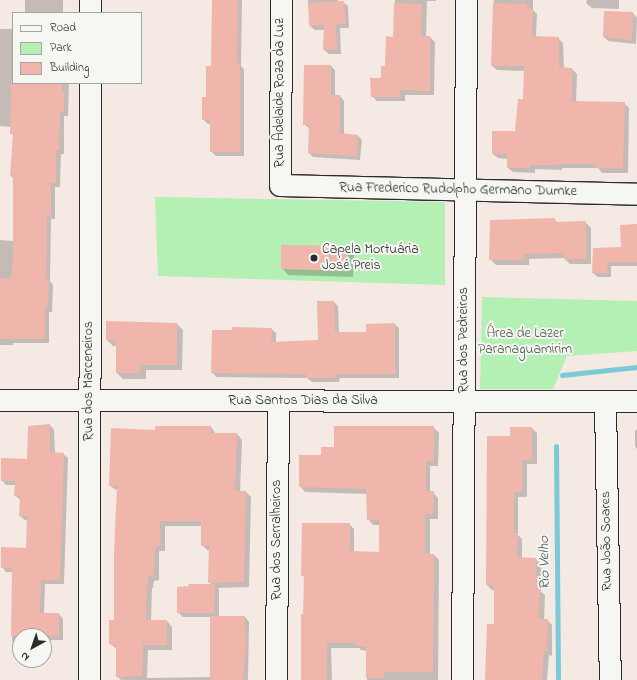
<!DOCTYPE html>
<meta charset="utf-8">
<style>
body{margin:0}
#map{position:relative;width:637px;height:680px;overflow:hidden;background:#f5e9e4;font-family:"Indie Flower",sans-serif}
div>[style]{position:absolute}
.green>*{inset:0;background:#b4efb4}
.shadow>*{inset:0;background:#0003}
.stream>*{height:5px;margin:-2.5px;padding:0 2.5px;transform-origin:2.5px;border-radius:2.5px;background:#7bcad7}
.building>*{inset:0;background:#f0b6ab}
.roads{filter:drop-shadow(1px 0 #2b2b2b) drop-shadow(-1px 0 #2b2b2b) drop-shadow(0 1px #2b2b2b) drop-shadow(0 -1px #2b2b2b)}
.street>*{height:21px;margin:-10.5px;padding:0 10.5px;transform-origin:10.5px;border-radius:10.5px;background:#f6f6f2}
.dots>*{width:11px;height:11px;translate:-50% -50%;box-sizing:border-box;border:2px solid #f6f6f2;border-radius:50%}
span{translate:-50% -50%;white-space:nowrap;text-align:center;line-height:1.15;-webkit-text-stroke:4px #f6f6f2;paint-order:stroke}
.street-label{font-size:14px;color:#2b2b2b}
.poi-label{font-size:14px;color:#2b2b2b}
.left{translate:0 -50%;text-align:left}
.park-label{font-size:14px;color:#4d5c4d}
.water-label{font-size:15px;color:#435b5f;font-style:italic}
.legend{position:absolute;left:12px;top:12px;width:130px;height:72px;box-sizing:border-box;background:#f6f6f2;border:1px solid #a5a5a2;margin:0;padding:5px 7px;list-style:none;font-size:12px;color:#2b2b2b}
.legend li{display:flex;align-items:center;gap:8px;height:20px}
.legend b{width:20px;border:1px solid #a5a5a2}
.north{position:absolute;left:12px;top:628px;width:40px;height:40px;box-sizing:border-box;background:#f6f6f2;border:1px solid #a5a5a2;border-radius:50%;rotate:220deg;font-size:11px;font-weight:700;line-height:16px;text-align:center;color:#2b2b2b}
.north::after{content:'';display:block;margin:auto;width:14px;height:18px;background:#2b2b2b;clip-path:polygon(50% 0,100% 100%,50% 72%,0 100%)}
</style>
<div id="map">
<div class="green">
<div style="clip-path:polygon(155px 197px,445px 202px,445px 285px,158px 276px)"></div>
<div style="clip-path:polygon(482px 297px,637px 301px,637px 351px,567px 356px,553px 389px,480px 389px)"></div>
</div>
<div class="shadow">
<div style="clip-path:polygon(25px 0,63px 0,63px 13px,25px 13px)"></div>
<div style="clip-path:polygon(221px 0,242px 0,241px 66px,244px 69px,244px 156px,216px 156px,211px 151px,211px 124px,208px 124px,203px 119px)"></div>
<div style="clip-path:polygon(308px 0,338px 0,338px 2px,343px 2px,348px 6px,349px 28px,340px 28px,341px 54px,329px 54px,324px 50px,325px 30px,315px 30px,310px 26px)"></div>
<div style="clip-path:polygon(395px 0,436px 0,436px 1px,427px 1px,426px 37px,430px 37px,435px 42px,434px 95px,405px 95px,405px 101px,377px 101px,372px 96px,386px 67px,394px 38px)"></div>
<div style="clip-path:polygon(494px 0,533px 0,533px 10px,537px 14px,536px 37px,558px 38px,563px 43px,564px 68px,572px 69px,577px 74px,576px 102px,624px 103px,629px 108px,628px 173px,602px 173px,598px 168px,562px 168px,562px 170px,535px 169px,535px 173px,513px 172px,508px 168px,508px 159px,498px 158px,493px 154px,516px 132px,524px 100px,525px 71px,497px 70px,492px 66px)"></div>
<div style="clip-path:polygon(587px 0,619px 0,619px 9px,592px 8px,586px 3px)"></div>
<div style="clip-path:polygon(633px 13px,637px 18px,636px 44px,608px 41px,604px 37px)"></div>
<div style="clip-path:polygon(0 29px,13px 29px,13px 83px,69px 83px,68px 116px,64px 116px,64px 154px,61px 154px,60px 187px,55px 187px,55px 219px,51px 219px,50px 281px,53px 285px,52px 312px,49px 312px,49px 343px,13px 343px,13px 345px,0 345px,0 240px,13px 241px,14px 179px,11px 176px,14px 136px,12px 133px,12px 127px,0 126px)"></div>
<div style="clip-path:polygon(331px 66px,335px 70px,335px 96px,340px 96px,344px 101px,344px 135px,358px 136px,362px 140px,360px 160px,313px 157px,309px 153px,310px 129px,304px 124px)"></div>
<div style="clip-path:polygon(554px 219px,558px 223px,585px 222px,591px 228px,591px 264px,570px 264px,564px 258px,529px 259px,529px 265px,496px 265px,490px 259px)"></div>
<div style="clip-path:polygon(637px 225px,637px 266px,611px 266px,611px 277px,598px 277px,593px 273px,622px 248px)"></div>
<div style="clip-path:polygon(347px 247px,354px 254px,353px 277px,288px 275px,282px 268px)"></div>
<div style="clip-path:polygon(334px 302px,338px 306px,339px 333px,367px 333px,394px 324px,399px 328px,399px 378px,340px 378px,339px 382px,312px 382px,307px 378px,216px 377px,212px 372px,271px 329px,276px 333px,276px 342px,319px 341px)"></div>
<div style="clip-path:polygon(177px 324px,183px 330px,182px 370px,146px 370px,146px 379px,123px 379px,117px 373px,117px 346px,113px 346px,107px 340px)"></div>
<div style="clip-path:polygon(50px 425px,54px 430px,55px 453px,63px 454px,68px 458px,64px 584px,45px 584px,44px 614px,59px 614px,63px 619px,63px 640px,44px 640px,44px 636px,20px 636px,20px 646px,17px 646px,12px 641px,13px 572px,6px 572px,2px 567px,27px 549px,28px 520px,25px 520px,20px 516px,20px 500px,15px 495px,16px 485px,6px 485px,2px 480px,28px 460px)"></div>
<div style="clip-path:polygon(evenodd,211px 427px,216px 434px,237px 434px,242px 440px,240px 492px,246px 492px,251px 497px,249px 587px,217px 588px,219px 589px,219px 617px,245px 617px,249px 622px,248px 680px,121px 680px,117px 676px,117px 649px,110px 644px,115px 621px,118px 491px,110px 486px,156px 431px,211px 427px,165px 526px,202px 526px,202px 545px,207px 550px,210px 551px,209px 582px,212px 585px,190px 587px,178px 612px,183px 617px,211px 617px,211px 677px,147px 678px,148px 650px,172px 650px,172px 627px,167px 621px,151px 621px,152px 588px,153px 588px,154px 581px,159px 580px,159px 551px,165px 551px,165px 526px)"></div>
<div style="clip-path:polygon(433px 427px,439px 433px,438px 466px,430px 466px,430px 492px,433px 492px,438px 498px,438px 519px,430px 519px,430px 555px,434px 555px,439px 560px,438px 680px,367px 680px,367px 651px,361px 650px,359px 648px,331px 648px,332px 680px,302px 680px,305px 578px,302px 575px,349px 524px,354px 529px,354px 552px,380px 553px,380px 525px,373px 525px,368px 519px,368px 494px,305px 492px,300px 486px,322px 456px,334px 448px)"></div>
<div style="clip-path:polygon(532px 428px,537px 433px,537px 464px,527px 464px,527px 497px,518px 497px,518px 535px,522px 539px,522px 558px,536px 559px,541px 564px,541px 592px,545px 595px,544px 620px,547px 620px,552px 625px,552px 656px,549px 655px,547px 680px,486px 680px,495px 625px,495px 590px,492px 590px,487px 585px,511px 437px)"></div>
<div style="clip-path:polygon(635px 430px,637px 430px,637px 449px,635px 446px)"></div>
</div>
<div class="stream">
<div style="left:562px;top:375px;width:75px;rotate:-6.1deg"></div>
<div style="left:556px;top:446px;width:234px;rotate:89.5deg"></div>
</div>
<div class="building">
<div style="clip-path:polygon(212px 0,238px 0,237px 63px,240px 63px,240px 152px,210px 152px,210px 120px,202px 120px,202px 97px,206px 97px,206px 66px,211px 66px)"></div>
<div style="clip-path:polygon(344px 1px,346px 24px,336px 24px,337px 50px,323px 50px,324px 25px,309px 26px,308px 3px)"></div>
<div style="clip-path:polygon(394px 3px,422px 4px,421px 36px,430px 36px,430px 91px,400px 90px,400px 97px,371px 97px,370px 78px,381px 78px,381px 66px,385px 66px,386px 36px,393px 37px)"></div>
<div style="clip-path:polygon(493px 3px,527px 4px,527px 8px,533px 9px,532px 36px,559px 37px,559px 67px,572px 68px,572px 101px,625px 102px,623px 168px,596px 168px,596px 164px,558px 164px,558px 165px,530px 165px,530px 168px,507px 168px,507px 154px,492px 154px,492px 131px,515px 131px,518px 99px,523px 99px,524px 66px,491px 66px)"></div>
<div style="clip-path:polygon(604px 11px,633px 12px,632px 40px,603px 37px)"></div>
<div style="clip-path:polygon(304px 65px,331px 65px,331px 95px,340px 95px,340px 133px,358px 135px,357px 156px,308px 153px,309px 125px,303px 125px)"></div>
<div style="clip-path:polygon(11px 83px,62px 83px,62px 91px,64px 91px,64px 112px,60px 112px,59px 150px,56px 150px,56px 183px,51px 183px,51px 215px,47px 215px,46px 279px,49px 279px,48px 307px,45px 307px,45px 339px,0 339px,0 278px,11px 279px,13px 260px,13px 176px,10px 176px,13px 134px,10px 134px)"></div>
<div style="clip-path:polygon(555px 218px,555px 222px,586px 221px,586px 259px,564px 259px,563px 253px,524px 254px,524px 260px,489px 260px,490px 220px)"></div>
<div style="clip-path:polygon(637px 224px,637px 262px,607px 262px,608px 273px,592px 273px,593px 248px,621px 247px,620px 225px)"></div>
<div style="clip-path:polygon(281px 245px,347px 246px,346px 271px,281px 269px)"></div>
<div style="clip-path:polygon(317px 301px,334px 301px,335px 332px,366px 332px,366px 324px,395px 323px,395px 374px,335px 374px,335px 378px,306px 378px,306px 374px,211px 373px,212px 330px,232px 330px,232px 327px,272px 328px,271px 342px,318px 340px)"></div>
<div style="clip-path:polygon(106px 321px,177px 323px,177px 365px,140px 365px,140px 373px,116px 373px,116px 340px,106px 340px)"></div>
<div style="clip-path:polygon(50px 424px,50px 452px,64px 453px,60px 580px,41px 580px,40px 613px,59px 613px,59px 636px,11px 636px,12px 568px,1px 568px,1px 547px,26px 548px,27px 516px,19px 516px,20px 496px,14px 496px,15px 481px,1px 481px,1px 458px,27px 459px,28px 426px)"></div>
<div style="clip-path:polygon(155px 426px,211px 426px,211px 433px,237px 433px,235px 491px,246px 491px,244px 582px,208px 583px,209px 546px,201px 546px,201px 521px,160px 521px,160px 546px,155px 547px,154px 575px,149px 576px,148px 583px,147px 583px,146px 620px,167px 620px,167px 645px,143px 645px,142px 676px,116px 677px,116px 645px,109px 644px,109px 620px,114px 620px,114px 552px,117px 486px,109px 486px,111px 428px,155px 430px)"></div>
<div style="clip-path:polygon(334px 426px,434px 426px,434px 462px,426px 461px,426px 491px,434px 491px,433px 514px,425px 514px,425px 554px,434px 554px,433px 672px,384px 672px,384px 678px,366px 678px,366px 646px,355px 646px,355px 643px,327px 643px,327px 680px,301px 680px,301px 614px,303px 614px,304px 576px,301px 576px,302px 523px,350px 523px,350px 551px,379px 552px,379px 520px,367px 520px,366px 489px,299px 487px,299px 455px,321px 455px,321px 447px,334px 447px)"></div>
<div style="clip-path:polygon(510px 427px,532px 427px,532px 460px,522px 460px,522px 492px,514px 492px,514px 533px,518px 533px,517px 557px,536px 558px,537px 589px,540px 589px,539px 619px,548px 619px,547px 651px,544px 651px,542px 680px,485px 680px,487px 624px,494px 624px,494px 586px,486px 585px,487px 436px,510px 436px)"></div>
<div style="clip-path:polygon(188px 584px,215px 584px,214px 613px,177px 613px,177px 587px,189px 586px)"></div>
<div style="clip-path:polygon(210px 616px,245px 616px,246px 645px,243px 680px,210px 680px)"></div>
</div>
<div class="roads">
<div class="street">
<div style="left:281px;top:0;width:185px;rotate:90.3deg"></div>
<div style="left:280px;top:185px;width:357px;rotate:1.4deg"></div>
<div style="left:90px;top:13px;width:13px;rotate:-90deg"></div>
<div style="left:0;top:400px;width:637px;rotate:0.09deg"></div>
<div style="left:605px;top:402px;width:278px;rotate:89deg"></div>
<div style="left:89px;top:680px;width:597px;rotate:-89.9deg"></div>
<div style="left:276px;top:680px;width:279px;rotate:-89.6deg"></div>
<div style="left:462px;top:680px;width:680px;rotate:-89.66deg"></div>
</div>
</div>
<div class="dots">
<div style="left:314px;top:258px;background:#2b2b2b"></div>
</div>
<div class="street-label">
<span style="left:280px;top:93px;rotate:-90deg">Rua Adelaide Roza da Luz</span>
<span style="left:458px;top:190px;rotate:1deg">Rua Frederico Rudolpho Germano Dumke</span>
<span style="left:464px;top:340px;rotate:-90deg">Rua dos Pedreiros</span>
<span style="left:89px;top:381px;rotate:-90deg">Rua dos Marceneiros</span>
<span style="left:303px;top:401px">Rua Santos Dias da Silva</span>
<span style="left:277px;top:540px;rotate:-90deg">Rua dos Serralheiros</span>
<span style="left:607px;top:541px;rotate:-91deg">Rua João Soares</span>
</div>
<div class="poi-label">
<span class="left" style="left:322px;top:258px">Capela Mortuária<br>José Preis</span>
</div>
<div class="park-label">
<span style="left:525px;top:342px">Área de Lazer<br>Paranaguamirim</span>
</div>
<div class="water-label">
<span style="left:545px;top:563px;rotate:-91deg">Rio Velho</span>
</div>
<ul class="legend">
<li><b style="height:5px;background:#f6f6f2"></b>Road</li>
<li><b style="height:11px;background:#b4efb4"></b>Park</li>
<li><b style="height:11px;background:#f0b6ab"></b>Building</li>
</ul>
<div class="north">N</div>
</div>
